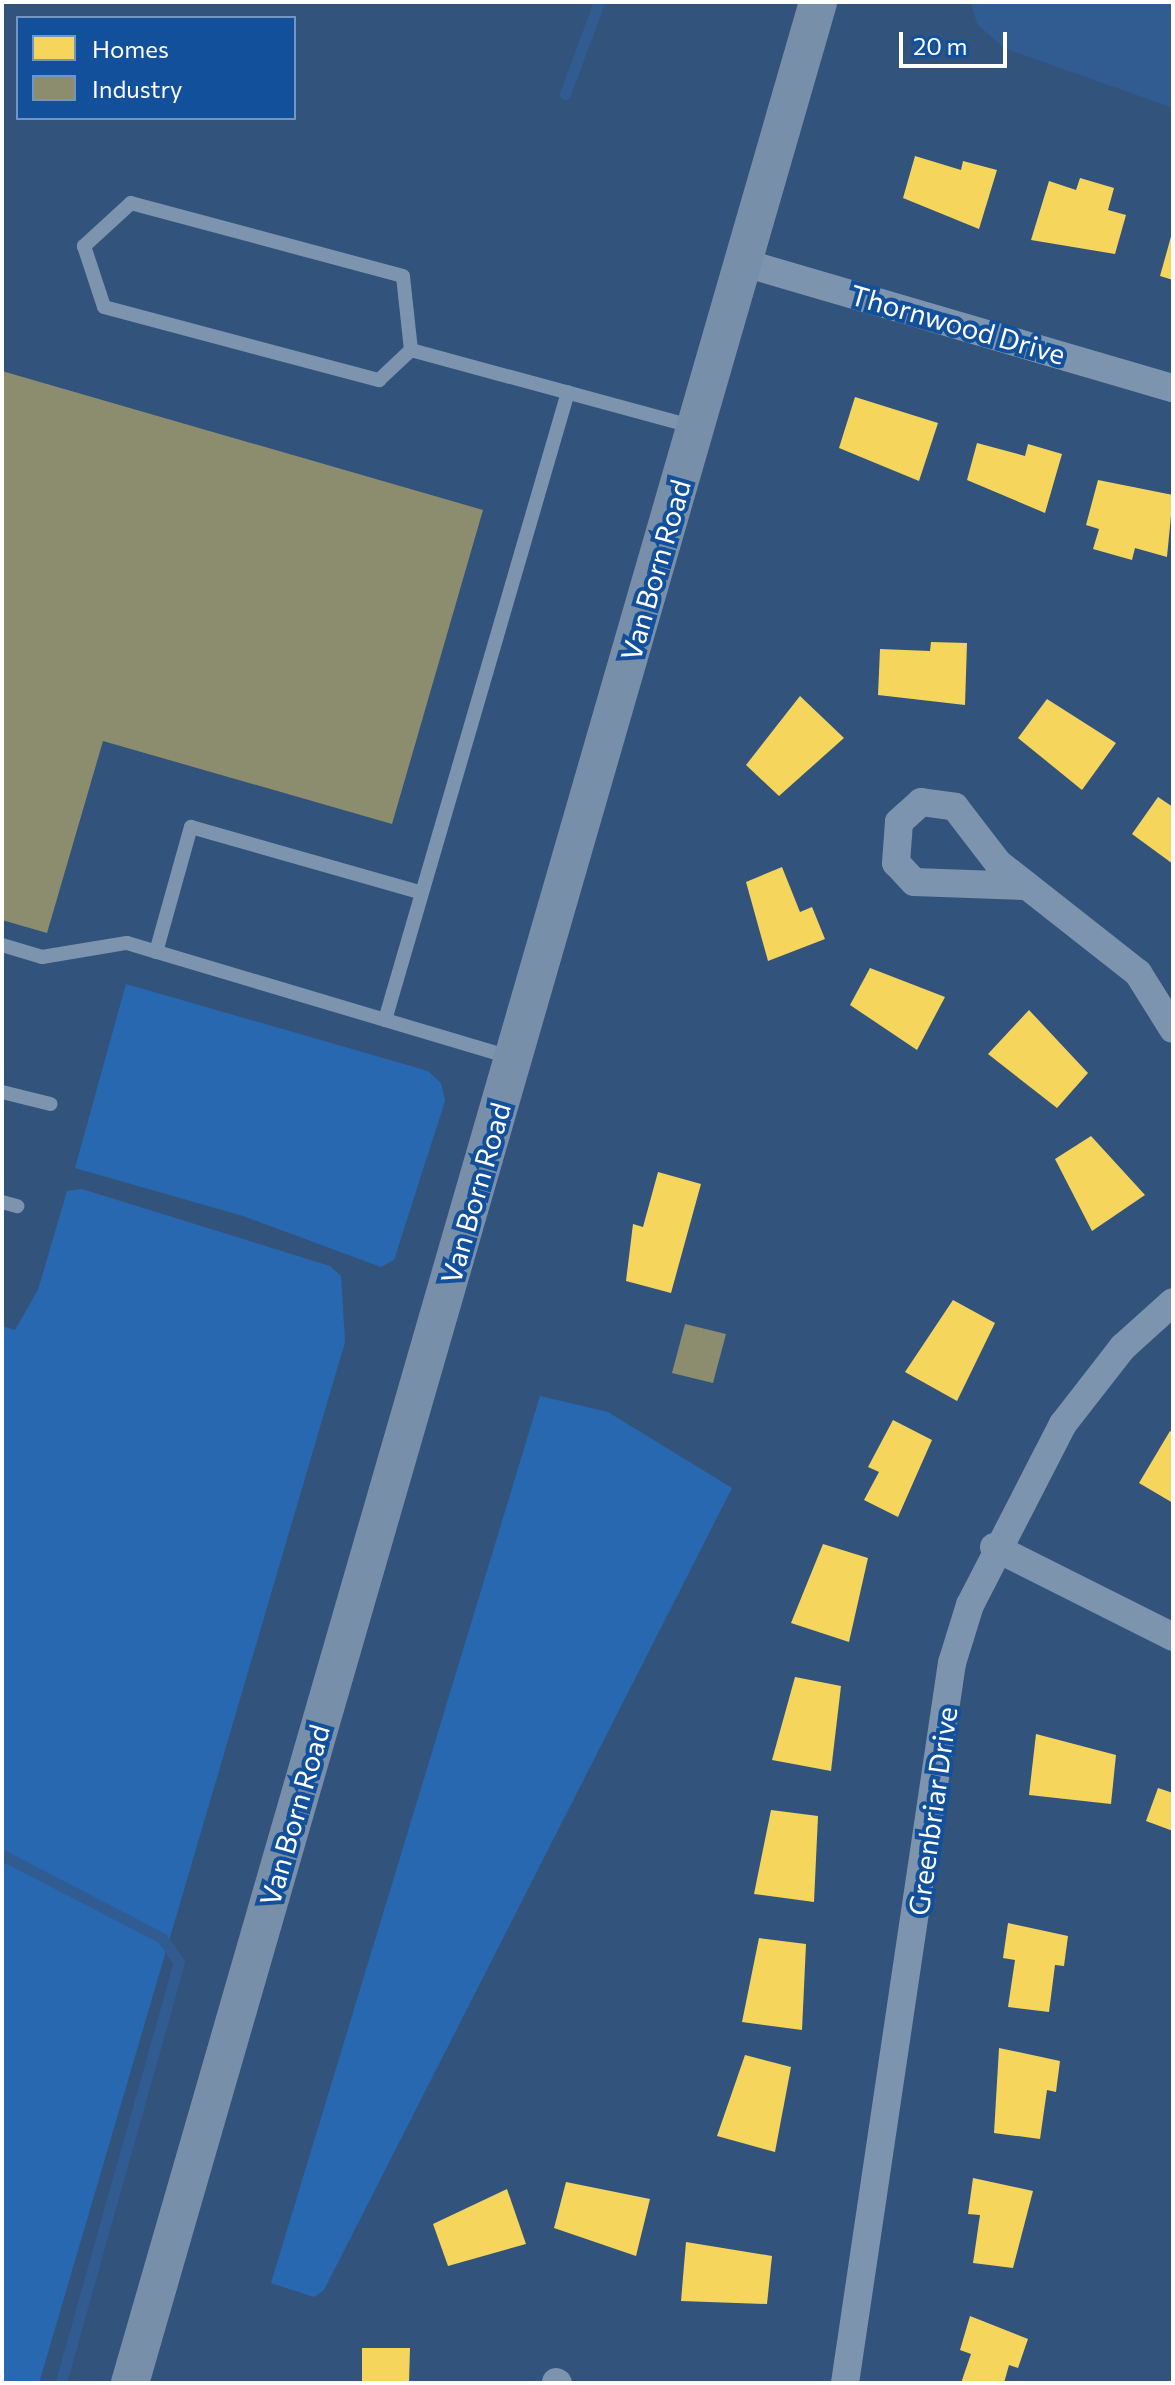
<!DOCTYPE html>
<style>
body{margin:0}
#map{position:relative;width:1175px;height:2385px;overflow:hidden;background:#32547c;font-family:Commissioner,sans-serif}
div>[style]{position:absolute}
.green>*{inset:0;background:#2868b1}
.water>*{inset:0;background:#315c92}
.homes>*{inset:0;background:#f6d55c}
.industry>*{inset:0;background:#8c8c6e}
.stream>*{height:11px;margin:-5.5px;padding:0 5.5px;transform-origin:5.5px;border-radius:5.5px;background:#315c92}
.lane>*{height:14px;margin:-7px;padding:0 7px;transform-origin:7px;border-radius:7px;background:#7d94ae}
.street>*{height:28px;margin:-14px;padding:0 14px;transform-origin:14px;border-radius:14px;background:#7d94ae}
.secondary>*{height:38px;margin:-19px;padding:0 19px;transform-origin:19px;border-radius:19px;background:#788faa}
span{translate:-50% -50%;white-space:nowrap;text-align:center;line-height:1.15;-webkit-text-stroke:8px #13509b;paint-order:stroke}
.street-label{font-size:28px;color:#fff}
.frame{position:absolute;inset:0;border:4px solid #fff;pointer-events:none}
.legend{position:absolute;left:16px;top:16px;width:280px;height:104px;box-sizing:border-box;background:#13509b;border:2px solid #7196c3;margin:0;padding:10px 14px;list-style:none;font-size:24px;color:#fff}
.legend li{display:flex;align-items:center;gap:16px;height:40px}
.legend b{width:40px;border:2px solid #7196c3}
.scale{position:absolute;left:899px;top:32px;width:108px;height:36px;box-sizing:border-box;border:4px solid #fff;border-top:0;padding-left:10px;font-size:24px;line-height:28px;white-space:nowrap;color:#fff;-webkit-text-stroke:6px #13509b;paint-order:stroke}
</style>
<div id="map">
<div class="green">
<div style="clip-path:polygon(126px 984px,428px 1071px,441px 1083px,445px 1101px,394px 1260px,381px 1267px,243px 1216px,75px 1168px)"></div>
<div style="clip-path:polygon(82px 1189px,330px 1266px,341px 1276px,345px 1342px,39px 2383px,2px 2383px,2px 1326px,15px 1330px,38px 1290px,67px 1191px)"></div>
<div style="clip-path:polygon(540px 1396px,608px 1412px,732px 1488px,324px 2290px,314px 2297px,271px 2283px)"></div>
</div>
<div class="water">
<div style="clip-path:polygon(971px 2px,1173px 2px,1173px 108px,1004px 48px,977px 24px)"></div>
</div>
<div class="homes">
<div style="clip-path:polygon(915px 156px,961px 170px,963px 161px,997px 170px,979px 229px,903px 198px)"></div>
<div style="clip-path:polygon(1080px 178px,1114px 188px,1108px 210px,1126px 215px,1115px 254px,1031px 240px,1049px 181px,1076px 190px)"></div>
<div style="clip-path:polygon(1172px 233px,1173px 233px,1173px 280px,1160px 276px)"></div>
<div style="clip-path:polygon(855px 397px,938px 423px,919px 481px,839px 448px)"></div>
<div style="clip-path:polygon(977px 443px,1025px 456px,1028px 444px,1062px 454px,1045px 513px,967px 480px)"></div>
<div style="clip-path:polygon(1098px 480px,1173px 495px,1167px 557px,1135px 548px,1132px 560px,1093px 549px,1099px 529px,1086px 525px)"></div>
<div style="clip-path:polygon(931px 642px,967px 643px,965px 705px,878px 695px,880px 649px,930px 651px)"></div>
<div style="clip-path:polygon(800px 696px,844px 738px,779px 796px,746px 765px)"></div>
<div style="clip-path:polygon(1047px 699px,1116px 743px,1082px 790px,1018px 738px)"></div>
<div style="clip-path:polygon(1158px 797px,1173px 807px,1173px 864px,1132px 834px)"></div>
<div style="clip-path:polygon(782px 867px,800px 912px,812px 907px,825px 939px,768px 961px,746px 882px)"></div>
<div style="clip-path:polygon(870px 968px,945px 997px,917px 1050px,850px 1005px)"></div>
<div style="clip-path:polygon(1029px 1010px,1088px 1073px,1057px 1108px,988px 1054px)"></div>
<div style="clip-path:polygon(1091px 1136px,1145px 1195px,1092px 1231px,1055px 1159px)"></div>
<div style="clip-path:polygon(658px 1172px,701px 1184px,671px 1293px,626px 1281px,633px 1224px,643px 1227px)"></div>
<div style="clip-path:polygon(953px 1300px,995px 1323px,957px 1401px,905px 1372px)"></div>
<div style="clip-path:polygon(893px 1420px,932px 1440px,898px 1517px,864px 1500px,879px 1472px,868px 1467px)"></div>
<div style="clip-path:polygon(1170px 1431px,1173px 1433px,1173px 1503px,1139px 1483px)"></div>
<div style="clip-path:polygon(823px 1544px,868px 1558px,849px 1642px,791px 1623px)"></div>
<div style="clip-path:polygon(795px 1677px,841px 1686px,831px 1771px,772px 1760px)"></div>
<div style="clip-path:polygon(1036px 1734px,1116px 1755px,1111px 1804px,1029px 1795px)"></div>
<div style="clip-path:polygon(1158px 1788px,1173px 1793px,1173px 1831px,1146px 1821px)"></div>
<div style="clip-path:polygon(771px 1810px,818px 1816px,814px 1902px,754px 1894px)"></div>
<div style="clip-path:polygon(1008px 1923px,1068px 1936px,1064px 1966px,1055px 1965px,1049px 2012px,1008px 2007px,1015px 1960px,1003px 1958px)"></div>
<div style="clip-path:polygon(759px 1938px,806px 1944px,802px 2030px,742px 2022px)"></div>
<div style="clip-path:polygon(999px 2048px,1060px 2061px,1056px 2092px,1047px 2090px,1040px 2139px,994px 2133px)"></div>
<div style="clip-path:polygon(745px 2055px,791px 2067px,775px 2152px,717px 2136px)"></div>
<div style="clip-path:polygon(973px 2178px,1033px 2191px,1013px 2268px,973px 2263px,980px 2215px,968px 2214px)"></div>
<div style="clip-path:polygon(566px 2182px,650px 2199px,636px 2256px,554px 2228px)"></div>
<div style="clip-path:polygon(507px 2189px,526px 2244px,448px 2266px,433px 2224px)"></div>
<div style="clip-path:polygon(686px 2242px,772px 2256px,767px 2304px,681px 2301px)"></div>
<div style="clip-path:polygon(970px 2316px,1028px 2339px,1018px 2368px,1009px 2365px,1004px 2383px,961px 2383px,971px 2354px,960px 2350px)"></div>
<div style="clip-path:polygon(362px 2348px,410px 2348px,409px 2383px,362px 2383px)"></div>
</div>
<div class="industry">
<div style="clip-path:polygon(2px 371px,483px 510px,392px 824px,103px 741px,47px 933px,2px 920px)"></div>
<div style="clip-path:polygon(685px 1324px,726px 1334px,713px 1383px,672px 1373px)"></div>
</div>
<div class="stream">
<div style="left:565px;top:94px;width:98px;rotate:-69.7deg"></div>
<div style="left:2px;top:1855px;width:180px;rotate:27.4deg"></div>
<div style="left:162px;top:1938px;width:29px;rotate:55deg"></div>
<div style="left:179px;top:1962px;width:437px;rotate:105.7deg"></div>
</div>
<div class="lane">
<div style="left:411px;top:350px;width:74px;rotate:-96.2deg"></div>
<div style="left:403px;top:276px;width:282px;rotate:-165deg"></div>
<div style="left:131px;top:203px;width:64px;rotate:137.5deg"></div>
<div style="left:84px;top:246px;width:64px;rotate:71.8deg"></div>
<div style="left:104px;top:307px;width:285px;rotate:14.9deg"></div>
<div style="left:379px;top:380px;width:44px;rotate:-43.2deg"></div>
<div style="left:411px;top:350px;width:293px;rotate:15.2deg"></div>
<div style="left:2px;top:945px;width:42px;rotate:16.7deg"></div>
<div style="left:42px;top:957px;width:86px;rotate:-9.4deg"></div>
<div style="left:127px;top:943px;width:400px;rotate:16.6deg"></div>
<div style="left:156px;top:952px;width:130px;rotate:-74.4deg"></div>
<div style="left:191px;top:827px;width:240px;rotate:15.9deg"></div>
<div style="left:385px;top:1020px;width:654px;rotate:-73.75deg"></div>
<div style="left:2px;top:1092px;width:50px;rotate:13.8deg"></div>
<div style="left:2px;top:1202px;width:16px;rotate:15deg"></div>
</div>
<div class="street">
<div style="left:741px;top:262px;width:450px;rotate:16.3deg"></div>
<div style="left:1024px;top:886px;width:110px;rotate:-177.9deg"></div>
<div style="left:914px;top:882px;width:26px;rotate:-133deg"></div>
<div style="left:896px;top:863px;width:41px;rotate:-85.8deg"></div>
<div style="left:899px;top:822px;width:30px;rotate:-42deg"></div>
<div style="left:921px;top:802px;width:34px;rotate:8deg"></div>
<div style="left:955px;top:807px;width:71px;rotate:52.5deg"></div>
<div style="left:998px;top:863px;width:178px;rotate:38.2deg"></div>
<div style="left:1138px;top:973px;width:66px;rotate:58deg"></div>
<div style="left:994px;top:1547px;width:200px;rotate:26.7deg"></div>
<div style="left:556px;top:2382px;width:2px;rotate:27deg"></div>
<div style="left:845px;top:2383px;width:728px;rotate:-81.55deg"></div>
<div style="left:952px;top:1663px;width:61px;rotate:-72.8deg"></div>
<div style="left:970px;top:1605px;width:203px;rotate:-62.8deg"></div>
<div style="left:1063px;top:1424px;width:98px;rotate:-52.1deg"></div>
<div style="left:1123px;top:1347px;width:67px;rotate:-42deg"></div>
</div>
<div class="secondary">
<div style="left:130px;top:2383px;width:2478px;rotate:-73.88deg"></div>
</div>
<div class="street-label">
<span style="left:958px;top:324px;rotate:16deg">Thornwood Drive</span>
<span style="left:655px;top:570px;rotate:-74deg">Van Born Road</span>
<span style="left:475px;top:1193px;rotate:-74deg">Van Born Road</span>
<span style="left:932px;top:1811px;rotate:-82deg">Greenbriar Drive</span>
<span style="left:294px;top:1815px;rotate:-74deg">Van Born Road</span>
</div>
<div class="frame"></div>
<ul class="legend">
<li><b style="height:22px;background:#f6d55c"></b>Homes</li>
<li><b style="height:22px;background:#8c8c6e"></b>Industry</li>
</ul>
<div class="scale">20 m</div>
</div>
